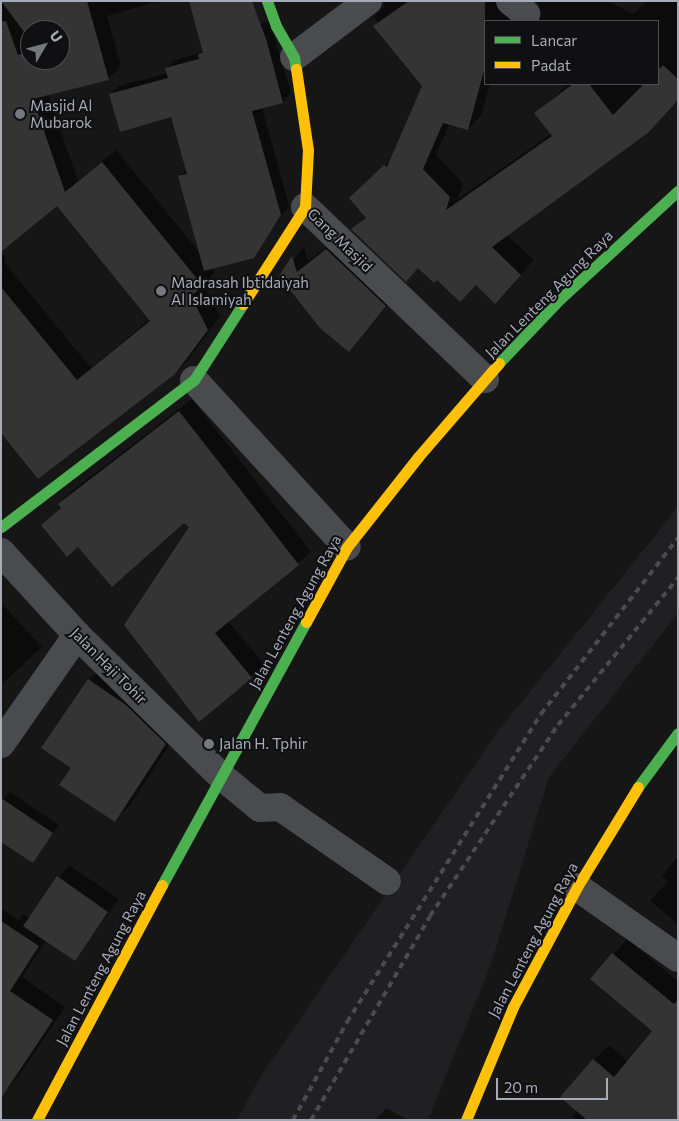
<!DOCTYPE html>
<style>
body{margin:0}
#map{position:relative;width:679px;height:1121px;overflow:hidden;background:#161616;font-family:Commissioner,sans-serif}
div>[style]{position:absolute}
.built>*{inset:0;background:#202022}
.shadow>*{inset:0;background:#0007}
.building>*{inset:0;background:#343435}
.street>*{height:28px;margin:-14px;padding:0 14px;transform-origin:14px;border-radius:14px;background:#4a4b4f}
.fast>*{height:11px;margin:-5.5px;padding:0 5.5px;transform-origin:5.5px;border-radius:5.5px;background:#4caf50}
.slow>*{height:11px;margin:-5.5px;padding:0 5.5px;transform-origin:5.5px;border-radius:5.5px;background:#ffc107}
.rail>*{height:4px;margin-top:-2px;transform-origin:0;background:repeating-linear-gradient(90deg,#4a4b4e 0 6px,transparent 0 11px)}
.dots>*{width:14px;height:14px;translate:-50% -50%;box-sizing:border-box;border:2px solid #101012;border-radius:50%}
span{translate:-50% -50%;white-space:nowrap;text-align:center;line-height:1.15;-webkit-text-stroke:4px #101012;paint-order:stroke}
.poi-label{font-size:15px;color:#a6acb8}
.left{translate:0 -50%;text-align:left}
.street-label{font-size:15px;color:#a6acb8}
.frame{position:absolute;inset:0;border:2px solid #a6acb8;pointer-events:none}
.legend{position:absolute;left:484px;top:20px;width:175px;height:65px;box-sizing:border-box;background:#101012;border:1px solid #4c4e54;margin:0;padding:6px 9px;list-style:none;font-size:15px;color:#a6acb8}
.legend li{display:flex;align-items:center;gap:10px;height:25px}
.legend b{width:25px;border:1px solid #4c4e54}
.north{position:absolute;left:20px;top:20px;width:50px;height:50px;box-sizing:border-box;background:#101012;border:1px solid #4c4e54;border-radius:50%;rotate:53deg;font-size:14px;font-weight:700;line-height:20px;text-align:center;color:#a6acb8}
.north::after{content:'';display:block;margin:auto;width:18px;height:22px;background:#74787f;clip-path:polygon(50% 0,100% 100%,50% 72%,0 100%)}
.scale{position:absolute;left:496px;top:1078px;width:112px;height:22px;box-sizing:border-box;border:2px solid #a6acb8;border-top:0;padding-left:6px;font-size:15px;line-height:18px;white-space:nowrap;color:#a6acb8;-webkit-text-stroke:4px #101012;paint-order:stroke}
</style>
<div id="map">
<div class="built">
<div style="clip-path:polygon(678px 507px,678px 613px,549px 777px,490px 967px,428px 1120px,237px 1120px,259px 1079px,496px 734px)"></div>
</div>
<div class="shadow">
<div style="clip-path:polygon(evenodd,1px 1px,160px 1px,107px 16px,121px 66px,108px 79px,48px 94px,78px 181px,116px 150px,201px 254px,180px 177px,187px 169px,172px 116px,111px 94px,119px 86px,167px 73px,166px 68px,175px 60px,202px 52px,211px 37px,270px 22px,291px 93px,282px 102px,262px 107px,289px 206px,253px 257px,212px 268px,215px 272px,204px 284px,220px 316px,188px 360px,175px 374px,1px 436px,1px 252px,7px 259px,4px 262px,91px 368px,150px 319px,57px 204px,1px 251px,1px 1px,30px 30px,60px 30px,60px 60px,30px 60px,30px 30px)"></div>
<div style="clip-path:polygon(evenodd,383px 1px,516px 1px,537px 16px,542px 15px,537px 1px,609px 1px,633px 14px,647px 1px,678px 1px,678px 101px,648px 131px,507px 235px,534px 260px,508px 289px,437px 278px,419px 267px,406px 280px,353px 229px,367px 216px,364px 185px,392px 159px,423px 86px,375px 26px,378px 22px,374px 17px,384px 7px,383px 1px,485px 21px,658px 21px,658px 84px,561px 84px,566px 87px,536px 113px,551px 134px,458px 199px,463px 183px,436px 155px,450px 123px,468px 129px,481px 115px,490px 84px,485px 84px,485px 21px)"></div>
<div style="clip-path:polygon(338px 238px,397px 294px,349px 350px,281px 276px,304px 246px,308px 261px)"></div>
<div style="clip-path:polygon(192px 399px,311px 552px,228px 621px,264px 664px,199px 721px,191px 527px,184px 521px,78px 546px,42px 525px,62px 507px,59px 504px,72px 491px)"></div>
<div style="clip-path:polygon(1px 603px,42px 647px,1px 685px)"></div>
<div style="clip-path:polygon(103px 665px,180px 729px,129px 806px,114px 821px,72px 768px,89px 680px)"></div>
<div style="clip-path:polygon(10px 792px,59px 825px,33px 861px,3px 799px)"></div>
<div style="clip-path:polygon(678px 856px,678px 924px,650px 901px,668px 881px,662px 876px)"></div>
<div style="clip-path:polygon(69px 865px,119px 899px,75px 959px,46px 940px,22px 977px,65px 1007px,18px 1077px,5px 1090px,1px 1088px,1px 908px,19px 920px,24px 914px,30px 918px)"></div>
<div style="clip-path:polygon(627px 939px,676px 980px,678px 978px,678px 1120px,571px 1120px,577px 1110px,562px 1097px,594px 1060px,609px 1045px,628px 1062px,654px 1031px,592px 979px)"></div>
<div style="clip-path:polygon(386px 1108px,408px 1120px,375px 1120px)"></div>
</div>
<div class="building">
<div style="clip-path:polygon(1px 1px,87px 1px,109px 80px,33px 99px,65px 192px,102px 162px,203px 286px,191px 296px,208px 330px,175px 374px,38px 479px,1px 433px,1px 287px,77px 380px,150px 321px,57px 206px,1px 252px,1px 22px,6px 21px,18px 55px,30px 51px,30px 60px,60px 60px,60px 30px,30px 30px,30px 40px)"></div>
<div style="clip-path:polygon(189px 1px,252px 1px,267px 42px,283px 103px,252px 111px,281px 215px,254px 258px,204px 271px,178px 176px,187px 174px,171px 117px,120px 132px,109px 94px,168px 78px,165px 68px,199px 59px,198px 54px,203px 53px)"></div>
<div style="clip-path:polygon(409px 1px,485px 1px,485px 67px,468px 130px,443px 123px,423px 169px,450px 197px,446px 210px,552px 136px,534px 113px,573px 84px,589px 84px,613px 115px,644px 84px,658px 84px,658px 70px,663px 65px,678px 79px,678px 100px,649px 132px,492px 247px,521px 275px,495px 304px,476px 285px,460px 302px,437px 280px,434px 283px,418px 268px,406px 282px,351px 229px,366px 218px,349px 198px,384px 165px,387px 167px,422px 86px,373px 26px)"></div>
<div style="clip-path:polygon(326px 249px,386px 306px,349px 352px,320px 328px,279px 276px,292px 256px,297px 272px)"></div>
<div style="clip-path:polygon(179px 411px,299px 565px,215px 633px,252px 678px,199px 722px,124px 625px,189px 527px,184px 523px,112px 587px,78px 547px,67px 557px,41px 525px,61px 508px,58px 504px)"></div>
<div style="clip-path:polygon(88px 679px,126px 705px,166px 744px,115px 822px,59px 785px,71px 768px,41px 748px)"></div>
<div style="clip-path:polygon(1px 798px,53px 833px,33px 863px,1px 842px)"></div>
<div style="clip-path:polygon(57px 876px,108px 912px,75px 961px,23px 926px)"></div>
<div style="clip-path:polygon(1px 921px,39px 946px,10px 991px,53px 1020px,1px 1098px)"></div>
<div style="clip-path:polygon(612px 953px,674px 1004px,678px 1000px,678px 1120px,587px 1120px,560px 1097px,593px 1059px,614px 1077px,652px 1031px,590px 979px)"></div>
</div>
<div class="street">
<div style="left:510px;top:1px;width:21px;rotate:39deg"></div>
<div style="left:294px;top:57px;width:93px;rotate:-37.1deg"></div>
<div style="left:305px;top:207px;width:249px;rotate:43.7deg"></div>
<div style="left:194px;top:380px;width:226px;rotate:47.5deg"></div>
<div style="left:1px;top:552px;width:113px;rotate:47.5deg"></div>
<div style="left:77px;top:635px;width:202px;rotate:44.4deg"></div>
<div style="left:221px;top:776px;width:50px;rotate:39.4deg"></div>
<div style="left:260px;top:808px;width:20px;rotate:-3deg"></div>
<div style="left:280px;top:807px;width:130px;rotate:34.7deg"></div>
<div style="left:1px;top:744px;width:133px;rotate:-55.1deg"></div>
<div style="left:577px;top:887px;width:123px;rotate:35.1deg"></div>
</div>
<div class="fast">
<div style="left:267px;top:1px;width:27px;rotate:70deg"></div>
<div style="left:276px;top:26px;width:36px;rotate:60deg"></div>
<div style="left:294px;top:57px;width:12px;rotate:81deg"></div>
<div style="left:499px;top:363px;width:88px;rotate:-46.4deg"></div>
<div style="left:560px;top:299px;width:160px;rotate:-42.5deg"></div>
<div style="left:1px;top:527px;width:243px;rotate:-37.3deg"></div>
<div style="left:194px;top:380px;width:90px;rotate:-57.2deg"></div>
<div style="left:638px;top:787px;width:67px;rotate:-53.5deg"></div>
<div style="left:162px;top:885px;width:300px;rotate:-61.3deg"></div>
</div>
<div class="slow">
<div style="left:243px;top:304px;width:115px;rotate:-57.4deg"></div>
<div style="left:305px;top:207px;width:57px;rotate:-87deg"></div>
<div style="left:308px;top:150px;width:82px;rotate:-98.4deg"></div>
<div style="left:306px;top:622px;width:85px;rotate:-61.3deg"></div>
<div style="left:347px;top:547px;width:115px;rotate:-51.7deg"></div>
<div style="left:418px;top:457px;width:124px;rotate:-49.2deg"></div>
<div style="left:37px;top:1120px;width:266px;rotate:-62deg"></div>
<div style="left:466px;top:1120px;width:122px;rotate:-67.4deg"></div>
<div style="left:513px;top:1007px;width:136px;rotate:-61.9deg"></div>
<div style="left:577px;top:887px;width:117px;rotate:-58.6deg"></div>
</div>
<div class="rail">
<div style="left:293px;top:1120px;width:112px;rotate:-61.1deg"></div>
<div style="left:347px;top:1022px;width:364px;rotate:-57.8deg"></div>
<div style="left:541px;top:714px;width:223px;rotate:-52.1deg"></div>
<div style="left:311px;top:1120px;width:236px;rotate:-59.7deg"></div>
<div style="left:430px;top:916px;width:230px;rotate:-56.2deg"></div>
<div style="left:558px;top:725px;width:190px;rotate:-50.8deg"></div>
</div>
<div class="dots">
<div style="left:20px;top:114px;background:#74787f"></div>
<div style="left:161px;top:291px;background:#74787f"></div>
<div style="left:209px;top:744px;background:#74787f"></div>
</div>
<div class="poi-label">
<span class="left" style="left:30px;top:114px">Masjid Al<br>Mubarok</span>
<span class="left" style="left:171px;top:291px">Madrasah Ibtidaiyah<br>Al Islamiyah</span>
<span class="left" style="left:219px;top:744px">Jalan H. Tphir</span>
</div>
<div class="street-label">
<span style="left:340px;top:240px;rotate:44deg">Gang Masjid</span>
<span style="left:549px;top:294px;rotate:-45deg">Jalan Lenteng Agung Raya</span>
<span style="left:295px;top:612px;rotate:-61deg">Jalan Lenteng Agung Raya</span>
<span style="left:109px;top:666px;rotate:45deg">Jalan Haji Tohir</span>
<span style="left:533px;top:940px;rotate:-62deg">Jalan Lenteng Agung Raya</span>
<span style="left:101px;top:968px;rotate:-62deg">Jalan Lenteng Agung Raya</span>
</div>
<div class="frame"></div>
<ul class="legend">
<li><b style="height:6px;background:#4caf50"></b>Lancar</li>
<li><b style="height:6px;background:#ffc107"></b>Padat</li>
</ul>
<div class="north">U</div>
<div class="scale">20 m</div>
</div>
